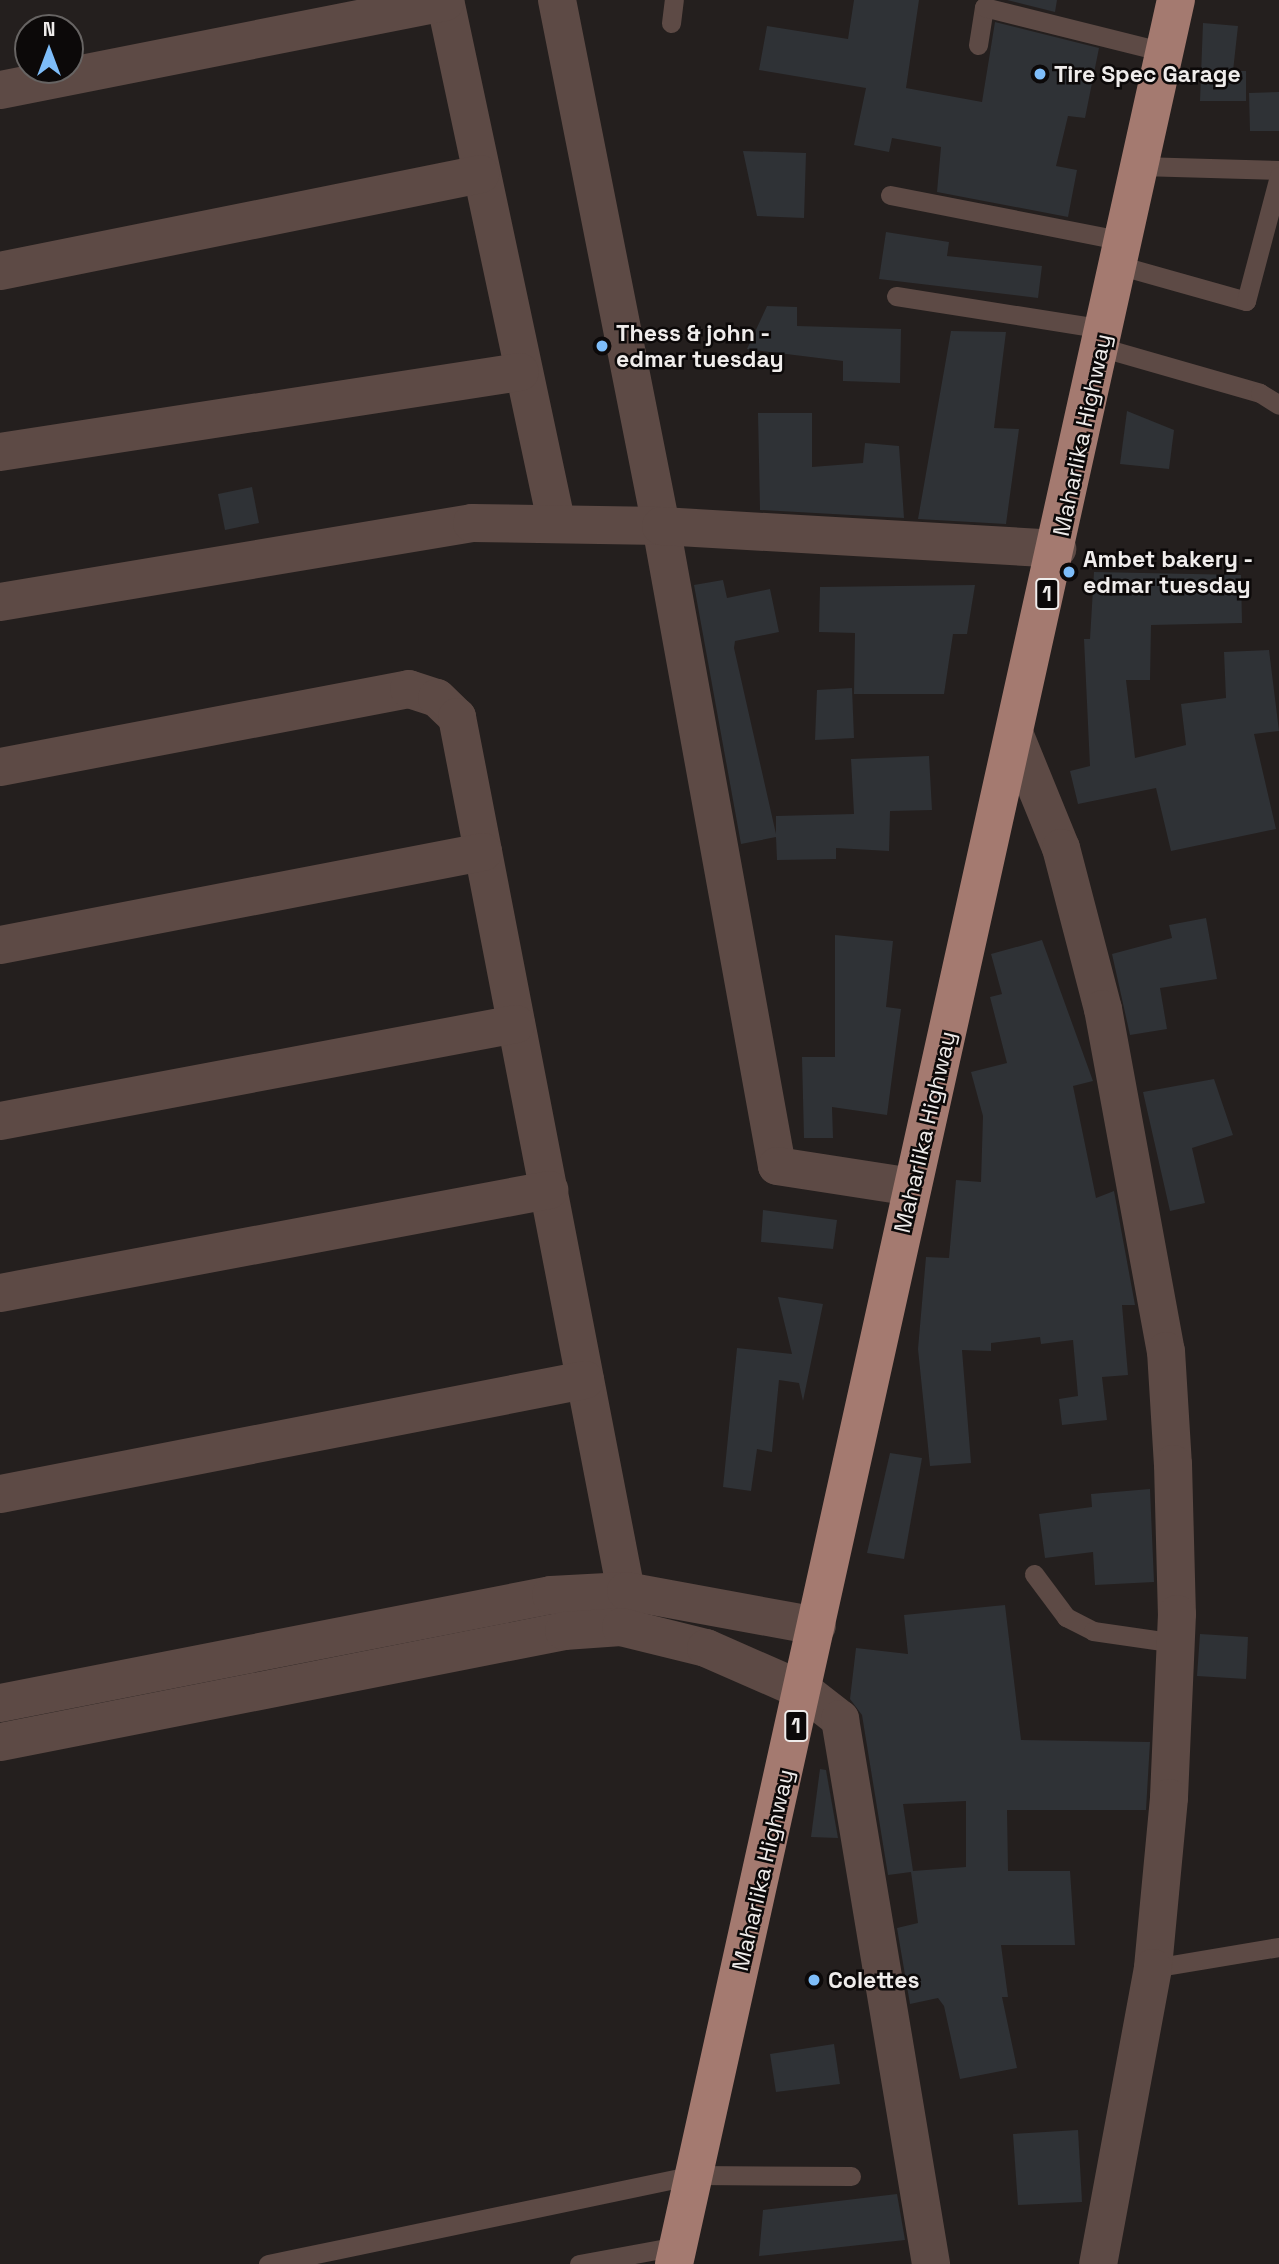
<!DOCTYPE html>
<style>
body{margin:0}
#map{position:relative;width:1279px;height:2264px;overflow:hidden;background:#241f1e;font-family:"Space Grotesk",sans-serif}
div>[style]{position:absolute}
.building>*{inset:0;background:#2f3236}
.service>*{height:19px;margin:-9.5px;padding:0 9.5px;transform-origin:9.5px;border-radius:9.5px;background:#5d4a45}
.minor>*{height:38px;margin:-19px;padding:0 19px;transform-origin:19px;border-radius:19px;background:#5d4a45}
.trunk>*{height:38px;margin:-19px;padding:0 19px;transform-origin:19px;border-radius:19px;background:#a47a70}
.dots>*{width:19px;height:19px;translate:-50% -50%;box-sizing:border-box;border:4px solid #0c0909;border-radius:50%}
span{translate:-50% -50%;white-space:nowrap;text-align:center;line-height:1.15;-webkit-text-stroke:5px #0c0909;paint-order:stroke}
.shield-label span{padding:2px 5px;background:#0c0909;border:2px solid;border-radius:5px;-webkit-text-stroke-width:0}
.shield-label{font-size:21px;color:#efeceb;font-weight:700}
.poi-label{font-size:23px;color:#efeceb;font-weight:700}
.left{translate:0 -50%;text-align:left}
.street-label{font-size:23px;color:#efeceb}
.north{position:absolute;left:14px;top:14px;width:70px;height:70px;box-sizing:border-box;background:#0c0909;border:2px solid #676463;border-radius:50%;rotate:0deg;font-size:19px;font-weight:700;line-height:28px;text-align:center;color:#efeceb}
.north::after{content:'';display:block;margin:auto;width:24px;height:32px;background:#7ebdf9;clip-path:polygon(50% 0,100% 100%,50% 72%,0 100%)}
</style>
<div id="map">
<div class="building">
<div style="clip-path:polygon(854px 0,919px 0,906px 88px,982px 102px,995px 22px,1099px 48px,1085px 118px,1068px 116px,1056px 166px,1077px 170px,1068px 217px,937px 192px,941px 147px,892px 138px,889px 152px,854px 145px,866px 88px,759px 70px,767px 26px,848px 39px)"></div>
<div style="clip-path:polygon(1007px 0,1057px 0,1055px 12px)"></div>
<div style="clip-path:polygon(1203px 23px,1238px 26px,1233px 71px,1246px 71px,1246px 101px,1200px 101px)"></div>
<div style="clip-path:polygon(1279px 92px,1279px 131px,1250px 131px,1249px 93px)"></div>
<div style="clip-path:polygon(743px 151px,806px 153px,804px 218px,757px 216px)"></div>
<div style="clip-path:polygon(886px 232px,949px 242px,947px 256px,1042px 266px,1038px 298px,879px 279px)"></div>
<div style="clip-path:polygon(767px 306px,797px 307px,797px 326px,901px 329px,900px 383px,843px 381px,843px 361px,747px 349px)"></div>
<div style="clip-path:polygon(951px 331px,1006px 332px,994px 428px,1019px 429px,1006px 524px,918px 519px)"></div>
<div style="clip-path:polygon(1127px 411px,1174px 430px,1169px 469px,1120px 464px)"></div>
<div style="clip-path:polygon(758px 413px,812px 413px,812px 467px,863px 463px,865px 443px,899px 446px,904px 518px,760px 510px)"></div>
<div style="clip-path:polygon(252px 487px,259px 523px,225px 530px,218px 494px)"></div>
<div style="clip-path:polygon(1094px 572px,1241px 575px,1242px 623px,1151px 625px,1150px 680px,1126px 680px,1135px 758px,1186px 745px,1181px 704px,1226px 698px,1224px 652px,1269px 650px,1279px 731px,1254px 734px,1276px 829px,1171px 851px,1156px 788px,1078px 804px,1070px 771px,1090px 766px,1084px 639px,1090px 639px)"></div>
<div style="clip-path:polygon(723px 580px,727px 598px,770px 589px,779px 632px,735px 641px,734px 648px,776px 834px,776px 816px,854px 814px,851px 759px,929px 756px,932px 810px,890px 811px,889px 851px,836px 848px,836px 859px,777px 860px,776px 837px,741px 844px,694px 585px)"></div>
<div style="clip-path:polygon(975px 585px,967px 634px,953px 634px,944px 694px,854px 694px,855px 633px,819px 632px,820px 587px)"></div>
<div style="clip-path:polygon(852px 688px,854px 738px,815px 740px,817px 690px)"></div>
<div style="clip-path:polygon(1206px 918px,1217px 979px,1160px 988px,1167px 1029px,1130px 1035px,1112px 954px,1172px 938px,1169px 925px)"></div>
<div style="clip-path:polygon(835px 935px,893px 941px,886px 1007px,901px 1009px,887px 1115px,832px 1107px,833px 1138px,804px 1138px,802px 1057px,835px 1057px)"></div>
<div style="clip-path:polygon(1042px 940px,1093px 1081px,1073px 1086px,1096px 1198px,1114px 1191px,1135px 1305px,1122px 1305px,1128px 1375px,1102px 1377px,1107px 1420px,1062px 1425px,1059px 1399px,1078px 1396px,1073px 1340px,1041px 1344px,1040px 1337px,991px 1343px,991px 1351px,962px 1350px,971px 1463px,930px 1466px,918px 1349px,926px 1257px,949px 1258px,956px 1180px,981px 1182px,983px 1116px,971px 1072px,1007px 1063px,990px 997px,1002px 994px,991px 954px)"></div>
<div style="clip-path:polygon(1214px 1079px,1233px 1135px,1192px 1148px,1205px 1203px,1170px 1211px,1143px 1092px)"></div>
<div style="clip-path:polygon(763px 1210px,837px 1220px,833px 1249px,761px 1242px)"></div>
<div style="clip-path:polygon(778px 1297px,823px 1304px,803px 1401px,799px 1383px,779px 1380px,772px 1452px,757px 1449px,751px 1491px,723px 1487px,737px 1348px,792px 1354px)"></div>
<div style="clip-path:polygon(890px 1453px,922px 1458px,904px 1559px,867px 1553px)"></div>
<div style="clip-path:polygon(1150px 1489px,1154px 1582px,1095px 1585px,1093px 1552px,1045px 1558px,1039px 1514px,1092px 1507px,1091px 1494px)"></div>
<div style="clip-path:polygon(evenodd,1005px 1605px,1021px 1740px,1150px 1742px,1146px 1810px,1007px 1810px,1008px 1871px,1070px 1871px,1075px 1945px,1001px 1945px,1008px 1997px,1002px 1997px,1017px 2068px,960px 2079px,944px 2006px,938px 1998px,910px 2004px,897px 1928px,918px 1923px,911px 1872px,888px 1875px,862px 1715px,850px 1699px,856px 1648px,908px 1654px,904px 1615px,1005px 1605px,966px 1801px,966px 1867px,913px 1871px,903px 1804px,966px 1801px)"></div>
<div style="clip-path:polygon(1200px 1634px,1248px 1637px,1246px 1679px,1197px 1676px)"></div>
<div style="clip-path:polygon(820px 1769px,826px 1770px,838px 1838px,811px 1837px)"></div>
<div style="clip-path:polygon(834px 2044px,840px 2084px,776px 2092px,770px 2054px)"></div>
<div style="clip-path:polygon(1078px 2130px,1082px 2202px,1018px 2205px,1013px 2134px)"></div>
<div style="clip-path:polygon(897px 2194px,905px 2240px,759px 2256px,763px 2210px)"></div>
</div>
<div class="service">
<div style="left:671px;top:23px;width:23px;rotate:-83deg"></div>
<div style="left:978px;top:45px;width:38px;rotate:-81deg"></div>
<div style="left:984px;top:7px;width:187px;rotate:14deg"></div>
<div style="left:1139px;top:166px;width:140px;rotate:1.6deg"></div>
<div style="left:890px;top:195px;width:238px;rotate:11.1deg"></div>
<div style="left:1118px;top:265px;width:133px;rotate:15.7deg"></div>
<div style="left:1246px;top:301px;width:129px;rotate:-75.2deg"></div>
<div style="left:896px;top:296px;width:211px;rotate:9deg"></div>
<div style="left:1100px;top:347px;width:166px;rotate:16deg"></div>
<div style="left:1260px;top:393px;width:22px;rotate:32deg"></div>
<div style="left:1034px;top:1574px;width:54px;rotate:53.3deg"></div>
<div style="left:1066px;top:1617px;width:30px;rotate:27deg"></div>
<div style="left:1093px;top:1631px;width:84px;rotate:8.2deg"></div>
<div style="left:1153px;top:1968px;width:128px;rotate:-9.5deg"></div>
<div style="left:268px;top:2264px;width:435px;rotate:-11.8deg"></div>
<div style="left:694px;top:2175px;width:157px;rotate:0.4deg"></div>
<div style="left:579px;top:2264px;width:101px;rotate:-10.3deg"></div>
</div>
<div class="minor">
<div style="left:445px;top:0;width:533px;rotate:77.97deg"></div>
<div style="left:557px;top:0;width:536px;rotate:78.82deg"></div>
<div style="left:661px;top:526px;width:650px;rotate:79.73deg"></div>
<div style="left:777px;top:1166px;width:137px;rotate:8.8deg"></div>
<div style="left:0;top:90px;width:454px;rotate:-11.2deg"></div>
<div style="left:0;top:271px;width:490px;rotate:-11.4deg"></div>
<div style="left:0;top:452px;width:526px;rotate:-8.75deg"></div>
<div style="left:0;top:602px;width:479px;rotate:-9.5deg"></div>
<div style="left:472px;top:523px;width:189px;rotate:0.9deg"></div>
<div style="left:661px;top:526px;width:397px;rotate:3.3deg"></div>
<div style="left:1014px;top:733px;width:124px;rotate:67.8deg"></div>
<div style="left:1061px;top:848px;width:166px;rotate:75.4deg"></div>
<div style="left:1103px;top:1009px;width:348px;rotate:79.6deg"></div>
<div style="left:1166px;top:1351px;width:113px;rotate:86.5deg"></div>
<div style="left:1173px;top:1464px;width:150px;rotate:88.5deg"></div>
<div style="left:1177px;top:1614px;width:184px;rotate:92.5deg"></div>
<div style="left:1169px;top:1798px;width:171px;rotate:95.4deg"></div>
<div style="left:1153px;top:1968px;width:301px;rotate:100.5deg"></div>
<div style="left:0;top:767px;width:416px;rotate:-10.8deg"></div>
<div style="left:409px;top:689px;width:29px;rotate:18deg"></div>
<div style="left:437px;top:698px;width:28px;rotate:44deg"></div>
<div style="left:457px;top:717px;width:890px;rotate:79.06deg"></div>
<div style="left:626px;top:1591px;width:36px;rotate:98deg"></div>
<div style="left:0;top:945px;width:492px;rotate:-10.9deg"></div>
<div style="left:0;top:1121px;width:525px;rotate:-10.65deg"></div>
<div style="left:0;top:1293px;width:559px;rotate:-10.63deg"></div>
<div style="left:0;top:1494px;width:596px;rotate:-11.03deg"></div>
<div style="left:0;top:1703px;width:561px;rotate:-11.09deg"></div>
<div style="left:551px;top:1595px;width:75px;rotate:-3.1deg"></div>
<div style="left:626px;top:1591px;width:194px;rotate:10.4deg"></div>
<div style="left:0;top:1742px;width:575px;rotate:-11.13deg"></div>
<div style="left:564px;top:1631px;width:57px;rotate:-4deg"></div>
<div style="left:621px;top:1627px;width:88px;rotate:13.9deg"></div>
<div style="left:706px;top:1648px;width:107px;rotate:23.7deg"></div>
<div style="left:804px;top:1691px;width:46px;rotate:37.9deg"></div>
<div style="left:840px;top:1719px;width:553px;rotate:80.52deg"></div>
</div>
<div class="trunk">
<div style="left:674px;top:2264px;width:2319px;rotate:-77.5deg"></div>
</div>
<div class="dots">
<div style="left:1040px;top:74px;background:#7ebdf9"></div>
<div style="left:602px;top:346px;background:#7ebdf9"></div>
<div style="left:1069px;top:572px;background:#7ebdf9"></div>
<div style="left:814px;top:1980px;background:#7ebdf9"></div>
</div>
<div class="shield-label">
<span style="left:1047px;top:594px">1</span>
<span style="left:796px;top:1726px">1</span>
</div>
<div class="poi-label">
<span class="left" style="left:1054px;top:74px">Tire Spec Garage</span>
<span class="left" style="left:616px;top:346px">Thess &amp; john -<br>edmar tuesday</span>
<span class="left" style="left:1083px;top:572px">Ambet bakery -<br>edmar tuesday</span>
<span class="left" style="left:828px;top:1980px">Colettes</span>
</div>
<div class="street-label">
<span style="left:1082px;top:435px;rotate:-78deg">Maharlika Highway</span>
<span style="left:925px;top:1132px;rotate:-77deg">Maharlika Highway</span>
<span style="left:763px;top:1870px;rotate:-77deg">Maharlika Highway</span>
</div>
<div class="north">N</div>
</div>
